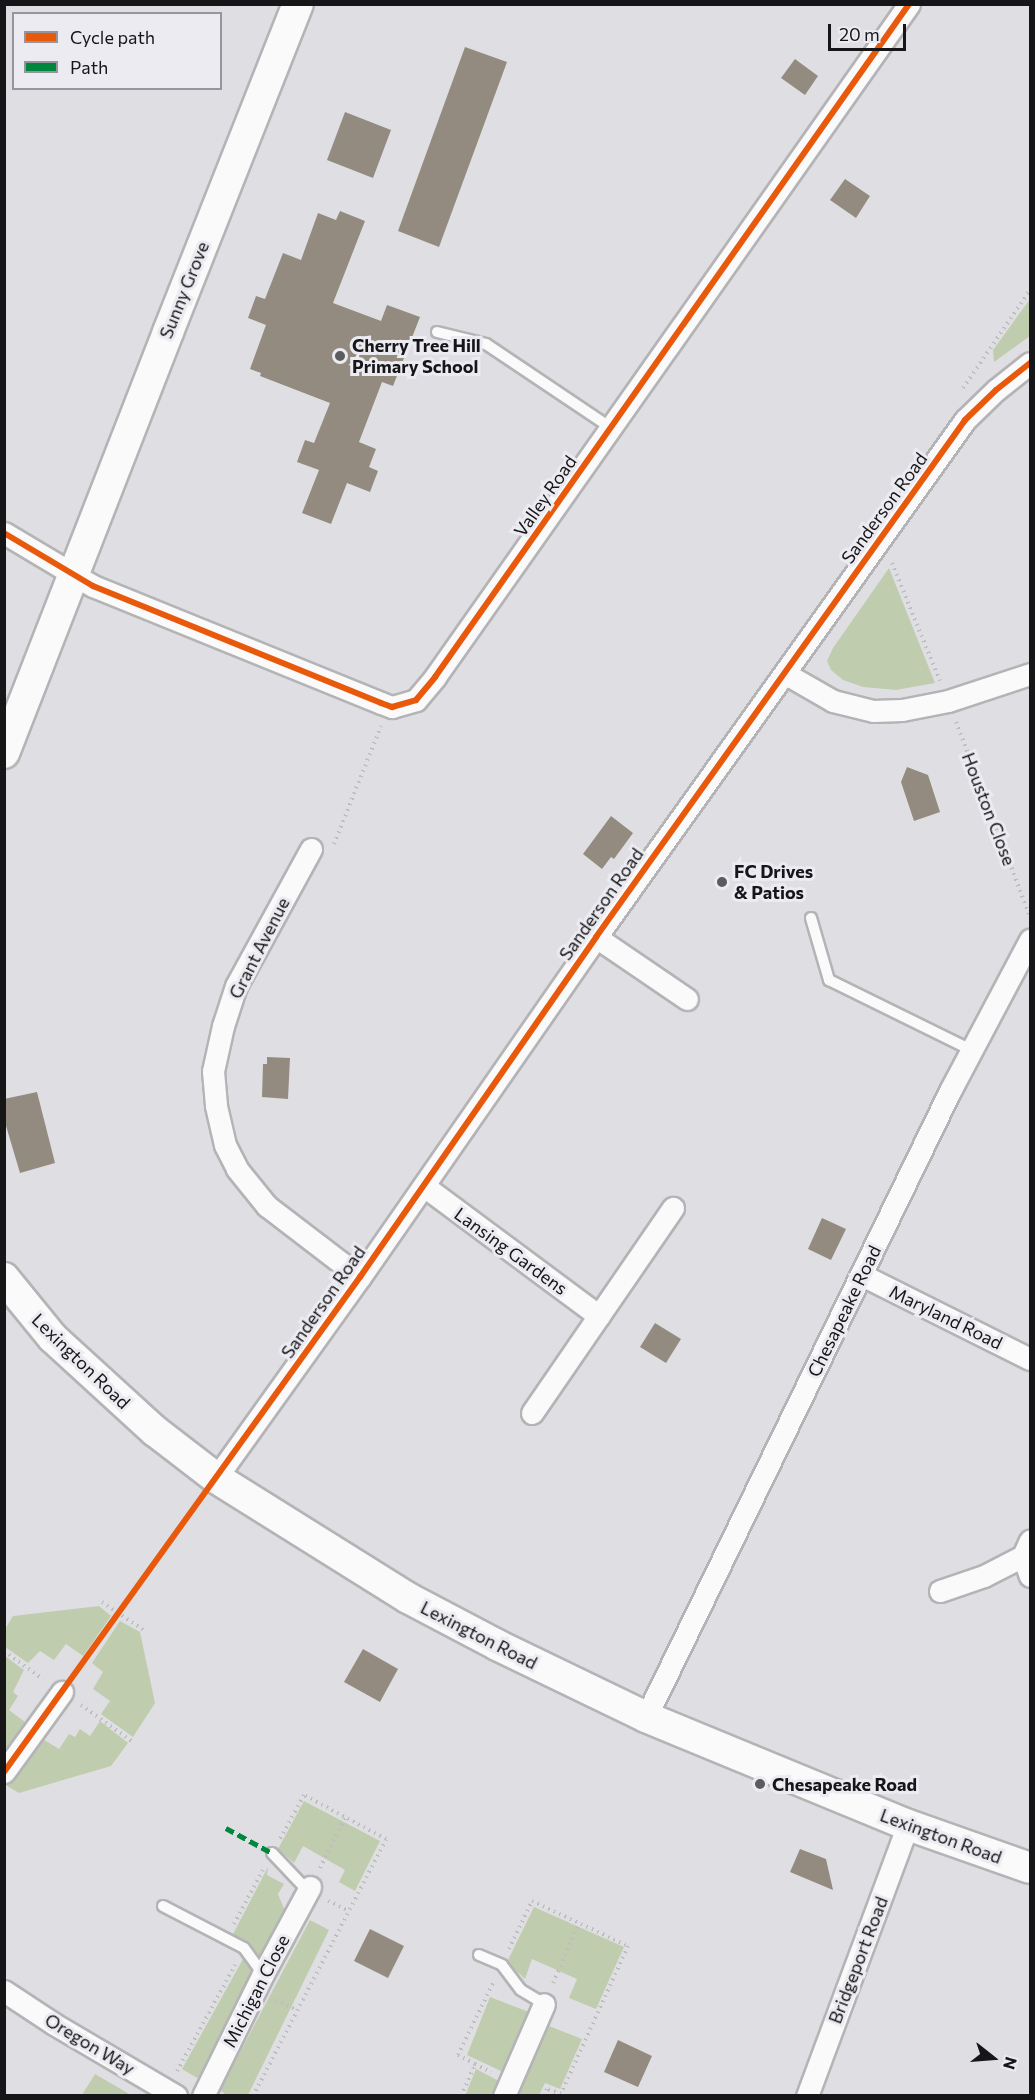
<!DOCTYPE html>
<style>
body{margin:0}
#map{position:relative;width:1035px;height:2100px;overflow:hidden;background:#dfdfe3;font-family:Commissioner,sans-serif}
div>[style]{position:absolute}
.green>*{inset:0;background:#bfcdae}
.building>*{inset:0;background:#938b7f}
.path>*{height:4px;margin-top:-2px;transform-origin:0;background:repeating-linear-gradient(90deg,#bdbdbf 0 1.5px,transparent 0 6px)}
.roads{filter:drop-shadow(2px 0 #b4b4b6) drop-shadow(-2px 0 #b4b4b6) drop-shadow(0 2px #b4b4b6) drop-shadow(0 -2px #b4b4b6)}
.lane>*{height:10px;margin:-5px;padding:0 5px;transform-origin:5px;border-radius:5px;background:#fafafb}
.street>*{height:21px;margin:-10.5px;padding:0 10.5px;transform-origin:10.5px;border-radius:10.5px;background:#fafafb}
.secondary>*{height:30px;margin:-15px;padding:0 15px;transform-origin:15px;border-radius:15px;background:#fafafb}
.quiet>*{height:4.5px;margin-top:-2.25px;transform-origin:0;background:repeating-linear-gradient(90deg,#00873e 0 9px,transparent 0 13.5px)}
.cycleway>*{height:6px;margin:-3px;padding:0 3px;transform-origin:3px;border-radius:3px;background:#e8590c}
.dots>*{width:16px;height:16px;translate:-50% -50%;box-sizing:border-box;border:3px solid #ebebf1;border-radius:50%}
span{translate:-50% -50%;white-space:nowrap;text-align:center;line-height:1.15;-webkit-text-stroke:6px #ebebf1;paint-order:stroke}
.street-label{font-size:18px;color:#161618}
.poi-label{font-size:18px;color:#161618;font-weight:700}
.left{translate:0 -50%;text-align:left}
.frame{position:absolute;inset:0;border:6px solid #161618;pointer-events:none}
.legend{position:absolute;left:12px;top:12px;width:210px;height:78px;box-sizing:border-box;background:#ebebf1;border:2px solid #96969a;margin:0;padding:8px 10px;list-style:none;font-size:18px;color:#161618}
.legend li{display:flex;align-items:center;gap:12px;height:30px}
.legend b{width:30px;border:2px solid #96969a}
.north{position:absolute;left:963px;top:2028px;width:60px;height:60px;-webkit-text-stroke:4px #ebebf1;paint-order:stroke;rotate:107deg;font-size:16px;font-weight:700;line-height:24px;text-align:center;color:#161618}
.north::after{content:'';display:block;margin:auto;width:21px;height:27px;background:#161618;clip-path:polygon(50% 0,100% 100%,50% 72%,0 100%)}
.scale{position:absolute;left:828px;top:24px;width:78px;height:27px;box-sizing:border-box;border:3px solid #161618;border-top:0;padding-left:8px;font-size:18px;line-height:21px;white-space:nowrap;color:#161618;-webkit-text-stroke:4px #ebebf1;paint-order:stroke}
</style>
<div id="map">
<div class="green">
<div style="clip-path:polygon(1030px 299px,1030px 336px,994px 362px,993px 350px)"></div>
<div style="clip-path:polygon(889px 568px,935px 683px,896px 690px,863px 687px,843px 680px,831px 670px,827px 661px,833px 648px)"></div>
<div style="clip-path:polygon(99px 1606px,111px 1616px,83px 1656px,66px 1644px,54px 1660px,40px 1651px,28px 1663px,5px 1647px,5px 1629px,13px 1616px)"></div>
<div style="clip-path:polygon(120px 1621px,140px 1632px,155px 1703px,133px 1737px,101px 1714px,110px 1701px,93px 1689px,103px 1672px,92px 1663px)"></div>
<div style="clip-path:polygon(5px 1656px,24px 1670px,13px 1692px,18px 1696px,9px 1710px,25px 1722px,5px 1751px)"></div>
<div style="clip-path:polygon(100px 1721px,128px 1743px,111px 1766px,19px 1793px,7px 1786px,41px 1738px,59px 1749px,69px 1734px,75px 1737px,80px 1729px,90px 1736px)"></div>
<div style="clip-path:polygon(304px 1801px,380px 1841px,355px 1891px,339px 1882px,345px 1870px,303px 1846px,294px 1863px,278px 1849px)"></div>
<div style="clip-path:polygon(268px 1867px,267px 1875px,284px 1884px,278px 1894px,287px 1916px,260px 1962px,247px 1942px,232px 1936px)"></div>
<div style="clip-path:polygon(534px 1907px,624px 1947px,596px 2009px,569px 1998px,577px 1979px,532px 1959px,525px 1979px,507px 1962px)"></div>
<div style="clip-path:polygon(310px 1920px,329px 1930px,248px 2095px,226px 2095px,220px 2090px)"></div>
<div style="clip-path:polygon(243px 1959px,254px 1972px,199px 2079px,182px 2069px)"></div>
<div style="clip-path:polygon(490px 1997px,529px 2012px,503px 2072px,467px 2055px)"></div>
<div style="clip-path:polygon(549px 2026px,582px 2039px,560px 2089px,545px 2083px,539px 2095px,518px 2095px)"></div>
<div style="clip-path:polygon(476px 2069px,499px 2081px,492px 2095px,465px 2096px)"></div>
<div style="clip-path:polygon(95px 2074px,131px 2095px,82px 2095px)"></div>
</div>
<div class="building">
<div style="clip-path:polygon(465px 47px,507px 62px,439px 247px,398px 231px)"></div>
<div style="clip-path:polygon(795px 59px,818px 76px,805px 95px,781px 78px)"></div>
<div style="clip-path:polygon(345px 112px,391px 130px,373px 178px,327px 160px)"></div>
<div style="clip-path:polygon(845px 179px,870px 196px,856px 218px,830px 200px)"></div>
<div style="clip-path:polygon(340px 211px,365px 221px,333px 303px,381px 321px,387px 305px,420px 317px,393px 386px,382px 382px,359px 442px,376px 449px,369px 467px,378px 471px,370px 492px,347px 483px,331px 524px,302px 513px,319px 470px,297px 462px,305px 440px,314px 443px,330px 403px,260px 376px,261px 373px,250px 369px,266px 325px,248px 318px,256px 296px,265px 299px,283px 253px,301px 260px,318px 213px,336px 220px)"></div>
<div style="clip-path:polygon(907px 767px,928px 775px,940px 812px,914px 821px,901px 782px)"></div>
<div style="clip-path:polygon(611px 816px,633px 833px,614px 859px,611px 857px,602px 869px,583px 854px)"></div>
<div style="clip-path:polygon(267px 1057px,290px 1058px,288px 1099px,262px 1097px,263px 1064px,267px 1064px)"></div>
<div style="clip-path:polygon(37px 1092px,55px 1163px,20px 1173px,4px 1119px,4px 1099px)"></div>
<div style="clip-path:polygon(822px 1218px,846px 1229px,831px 1260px,808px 1249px)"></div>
<div style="clip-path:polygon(655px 1323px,681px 1339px,666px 1363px,640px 1347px)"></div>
<div style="clip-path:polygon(363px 1649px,398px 1669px,380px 1702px,344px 1682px)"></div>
<div style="clip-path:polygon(800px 1849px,826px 1859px,833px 1890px,790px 1872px)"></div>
<div style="clip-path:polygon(370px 1929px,404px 1946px,388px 1978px,354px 1961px)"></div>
<div style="clip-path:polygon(618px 2040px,652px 2056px,638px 2087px,604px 2072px)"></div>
</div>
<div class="path">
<div style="left:963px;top:388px;width:119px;rotate:-55.6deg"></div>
<div style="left:892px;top:563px;width:127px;rotate:67.9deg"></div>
<div style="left:956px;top:722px;width:209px;rotate:69.2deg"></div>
<div style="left:334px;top:844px;width:127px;rotate:-68.3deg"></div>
<div style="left:102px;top:1602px;width:52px;rotate:34deg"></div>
<div style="left:4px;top:1651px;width:48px;rotate:35.7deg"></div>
<div style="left:81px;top:1705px;width:64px;rotate:35.4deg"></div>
<div style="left:320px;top:1868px;width:56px;rotate:-63.4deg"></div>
<div style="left:328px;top:1901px;width:23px;rotate:25deg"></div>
<div style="left:234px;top:1924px;width:61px;rotate:-61.8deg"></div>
<div style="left:509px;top:1949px;width:53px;rotate:-64.4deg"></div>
<div style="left:532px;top:1901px;width:106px;rotate:25.1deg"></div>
<div style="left:628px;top:1946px;width:162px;rotate:114.4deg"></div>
<div style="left:561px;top:2094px;width:15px;rotate:-160deg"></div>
<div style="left:547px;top:2089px;width:8px;rotate:113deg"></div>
<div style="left:553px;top:1983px;width:65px;rotate:-66.6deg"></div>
<div style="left:276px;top:2000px;width:23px;rotate:25deg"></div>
<div style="left:475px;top:2064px;width:18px;rotate:27deg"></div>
<div style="left:177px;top:2071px;width:121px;rotate:-61.3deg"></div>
<div style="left:253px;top:2096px;width:289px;rotate:-62.6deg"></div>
<div style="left:386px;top:1839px;width:93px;rotate:-151.8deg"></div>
<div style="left:304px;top:1795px;width:50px;rotate:118.6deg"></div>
<div style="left:461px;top:2096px;width:35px;rotate:-66deg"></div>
<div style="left:475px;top:2064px;width:19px;rotate:-152deg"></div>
<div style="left:458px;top:2055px;width:80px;rotate:-64.1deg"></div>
</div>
<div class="roads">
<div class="lane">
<div style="left:437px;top:332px;width:50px;rotate:13.8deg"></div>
<div style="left:486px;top:344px;width:151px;rotate:33.9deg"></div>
<div style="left:811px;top:918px;width:65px;rotate:73.8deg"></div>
<div style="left:829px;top:980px;width:158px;rotate:26.2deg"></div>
<div style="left:272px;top:1853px;width:52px;rotate:46.5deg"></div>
<div style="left:163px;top:1906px;width:91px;rotate:27.4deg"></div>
<div style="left:244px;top:1948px;width:32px;rotate:54deg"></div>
<div style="left:479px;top:1955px;width:25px;rotate:23deg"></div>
<div style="left:502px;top:1965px;width:31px;rotate:53deg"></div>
<div style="left:521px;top:1990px;width:27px;rotate:31deg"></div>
</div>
<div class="street">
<div style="left:4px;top:533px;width:104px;rotate:30.8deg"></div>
<div style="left:93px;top:586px;width:311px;rotate:22.1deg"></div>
<div style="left:381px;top:703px;width:12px;rotate:20deg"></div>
<div style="left:392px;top:707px;width:25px;rotate:-16deg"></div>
<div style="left:416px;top:700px;width:30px;rotate:-50deg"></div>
<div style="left:435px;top:677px;width:823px;rotate:-54.84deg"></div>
<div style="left:786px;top:674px;width:54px;rotate:29.9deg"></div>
<div style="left:833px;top:701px;width:41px;rotate:14deg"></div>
<div style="left:873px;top:711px;width:29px;rotate:-2deg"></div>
<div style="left:902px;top:710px;width:47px;rotate:-11.1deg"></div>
<div style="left:948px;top:701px;width:86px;rotate:-18.2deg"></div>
<div style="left:311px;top:849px;width:156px;rotate:118.7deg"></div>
<div style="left:236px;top:986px;width:42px;rotate:108deg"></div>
<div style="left:223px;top:1026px;width:46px;rotate:102.5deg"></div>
<div style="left:213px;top:1071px;width:35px;rotate:85deg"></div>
<div style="left:216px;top:1106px;width:40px;rotate:77deg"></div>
<div style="left:225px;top:1145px;width:27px;rotate:63deg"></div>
<div style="left:237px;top:1169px;width:48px;rotate:51deg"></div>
<div style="left:267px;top:1206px;width:117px;rotate:37.4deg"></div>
<div style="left:596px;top:937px;width:110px;rotate:34.3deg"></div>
<div style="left:424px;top:1186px;width:218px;rotate:36.6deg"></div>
<div style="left:862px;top:1275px;width:188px;rotate:26.6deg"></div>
<div style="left:532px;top:1413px;width:249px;rotate:-55.5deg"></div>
<div style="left:216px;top:1478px;width:247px;rotate:-54.4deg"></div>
<div style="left:360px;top:1277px;width:414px;rotate:-55.2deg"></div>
<div style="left:596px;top:937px;width:635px;rotate:-54.48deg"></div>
<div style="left:965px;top:420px;width:43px;rotate:-44.1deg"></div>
<div style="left:996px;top:390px;width:43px;rotate:-38.5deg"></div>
<div style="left:1023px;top:1556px;width:21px;rotate:71deg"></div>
<div style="left:940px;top:1591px;width:46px;rotate:-18.8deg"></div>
<div style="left:984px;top:1576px;width:44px;rotate:-27.1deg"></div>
<div style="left:1023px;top:1556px;width:17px;rotate:-66deg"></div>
<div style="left:646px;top:1717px;width:698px;rotate:-64.1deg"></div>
<div style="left:951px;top:1089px;width:169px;rotate:-62.1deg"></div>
<div style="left:4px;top:1772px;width:99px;rotate:-54.1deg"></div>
<div style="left:4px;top:1991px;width:60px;rotate:33.4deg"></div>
<div style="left:54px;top:2024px;width:142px;rotate:30.5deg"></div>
<div style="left:203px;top:2096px;width:136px;rotate:-63.8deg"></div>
<div style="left:263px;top:1974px;width:99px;rotate:-61.6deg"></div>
<div style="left:504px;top:2096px;width:100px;rotate:-66.5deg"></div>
<div style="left:807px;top:2096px;width:289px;rotate:-69.6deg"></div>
</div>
<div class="secondary">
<div style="left:4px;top:753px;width:452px;rotate:-68.7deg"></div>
<div style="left:168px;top:332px;width:353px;rotate:-68.4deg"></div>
<div style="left:4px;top:1278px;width:77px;rotate:50.8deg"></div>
<div style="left:53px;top:1338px;width:138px;rotate:42.4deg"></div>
<div style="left:155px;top:1431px;width:77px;rotate:37.6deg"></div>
<div style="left:216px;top:1478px;width:226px;rotate:32deg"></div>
<div style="left:408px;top:1598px;width:101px;rotate:27.8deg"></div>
<div style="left:497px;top:1645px;width:165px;rotate:25.8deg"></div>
<div style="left:646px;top:1717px;width:283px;rotate:22.4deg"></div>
<div style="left:908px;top:1825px;width:129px;rotate:19.4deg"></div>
</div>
</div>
<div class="quiet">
<div style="left:226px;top:1828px;width:52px;rotate:28.5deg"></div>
</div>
<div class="cycleway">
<div style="left:4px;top:533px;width:104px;rotate:30.8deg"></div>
<div style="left:93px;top:586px;width:311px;rotate:22.1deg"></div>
<div style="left:381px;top:703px;width:12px;rotate:20deg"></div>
<div style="left:392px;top:707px;width:25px;rotate:-16deg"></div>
<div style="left:416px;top:700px;width:30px;rotate:-50deg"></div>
<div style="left:435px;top:677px;width:823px;rotate:-54.84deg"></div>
<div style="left:4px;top:1772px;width:610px;rotate:-54.28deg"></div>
<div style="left:360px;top:1277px;width:414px;rotate:-55.2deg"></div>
<div style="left:596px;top:937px;width:635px;rotate:-54.48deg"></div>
<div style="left:965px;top:420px;width:43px;rotate:-44.1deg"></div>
<div style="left:996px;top:390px;width:43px;rotate:-38.5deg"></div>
</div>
<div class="dots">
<div style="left:340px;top:356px;background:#5c5c5f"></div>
<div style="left:722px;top:882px;background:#5c5c5f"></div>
<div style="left:760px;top:1784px;background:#5c5c5f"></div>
</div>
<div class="street-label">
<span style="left:184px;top:290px;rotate:-68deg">Sunny Grove</span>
<span style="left:545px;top:496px;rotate:-55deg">Valley Road</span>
<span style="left:884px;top:508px;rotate:-54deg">Sanderson Road</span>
<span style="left:989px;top:809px;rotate:69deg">Houston Close</span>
<span style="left:601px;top:904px;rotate:-55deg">Sanderson Road</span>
<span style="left:259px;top:948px;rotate:-63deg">Grant Avenue</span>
<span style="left:511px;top:1251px;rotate:36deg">Lansing Gardens</span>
<span style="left:323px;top:1302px;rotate:-55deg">Sanderson Road</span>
<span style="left:844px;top:1311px;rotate:-64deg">Chesapeake Road</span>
<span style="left:946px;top:1317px;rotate:26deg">Maryland Road</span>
<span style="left:81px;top:1361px;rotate:44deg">Lexington Road</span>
<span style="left:479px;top:1635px;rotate:27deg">Lexington Road</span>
<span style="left:941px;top:1836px;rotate:20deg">Lexington Road</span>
<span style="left:858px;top:1960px;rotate:-69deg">Bridgeport Road</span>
<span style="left:256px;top:1991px;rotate:-63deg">Michigan Close</span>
<span style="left:90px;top:2044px;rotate:31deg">Oregon Way</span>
</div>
<div class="poi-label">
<span class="left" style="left:352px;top:356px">Cherry Tree Hill<br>Primary School</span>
<span class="left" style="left:734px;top:882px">FC Drives<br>&amp; Patios</span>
<span class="left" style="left:772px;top:1784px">Chesapeake Road</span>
</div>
<div class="frame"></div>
<ul class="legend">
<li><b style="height:8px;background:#e8590c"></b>Cycle path</li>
<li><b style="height:8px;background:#00873e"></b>Path</li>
</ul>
<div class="north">N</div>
<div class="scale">20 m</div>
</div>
